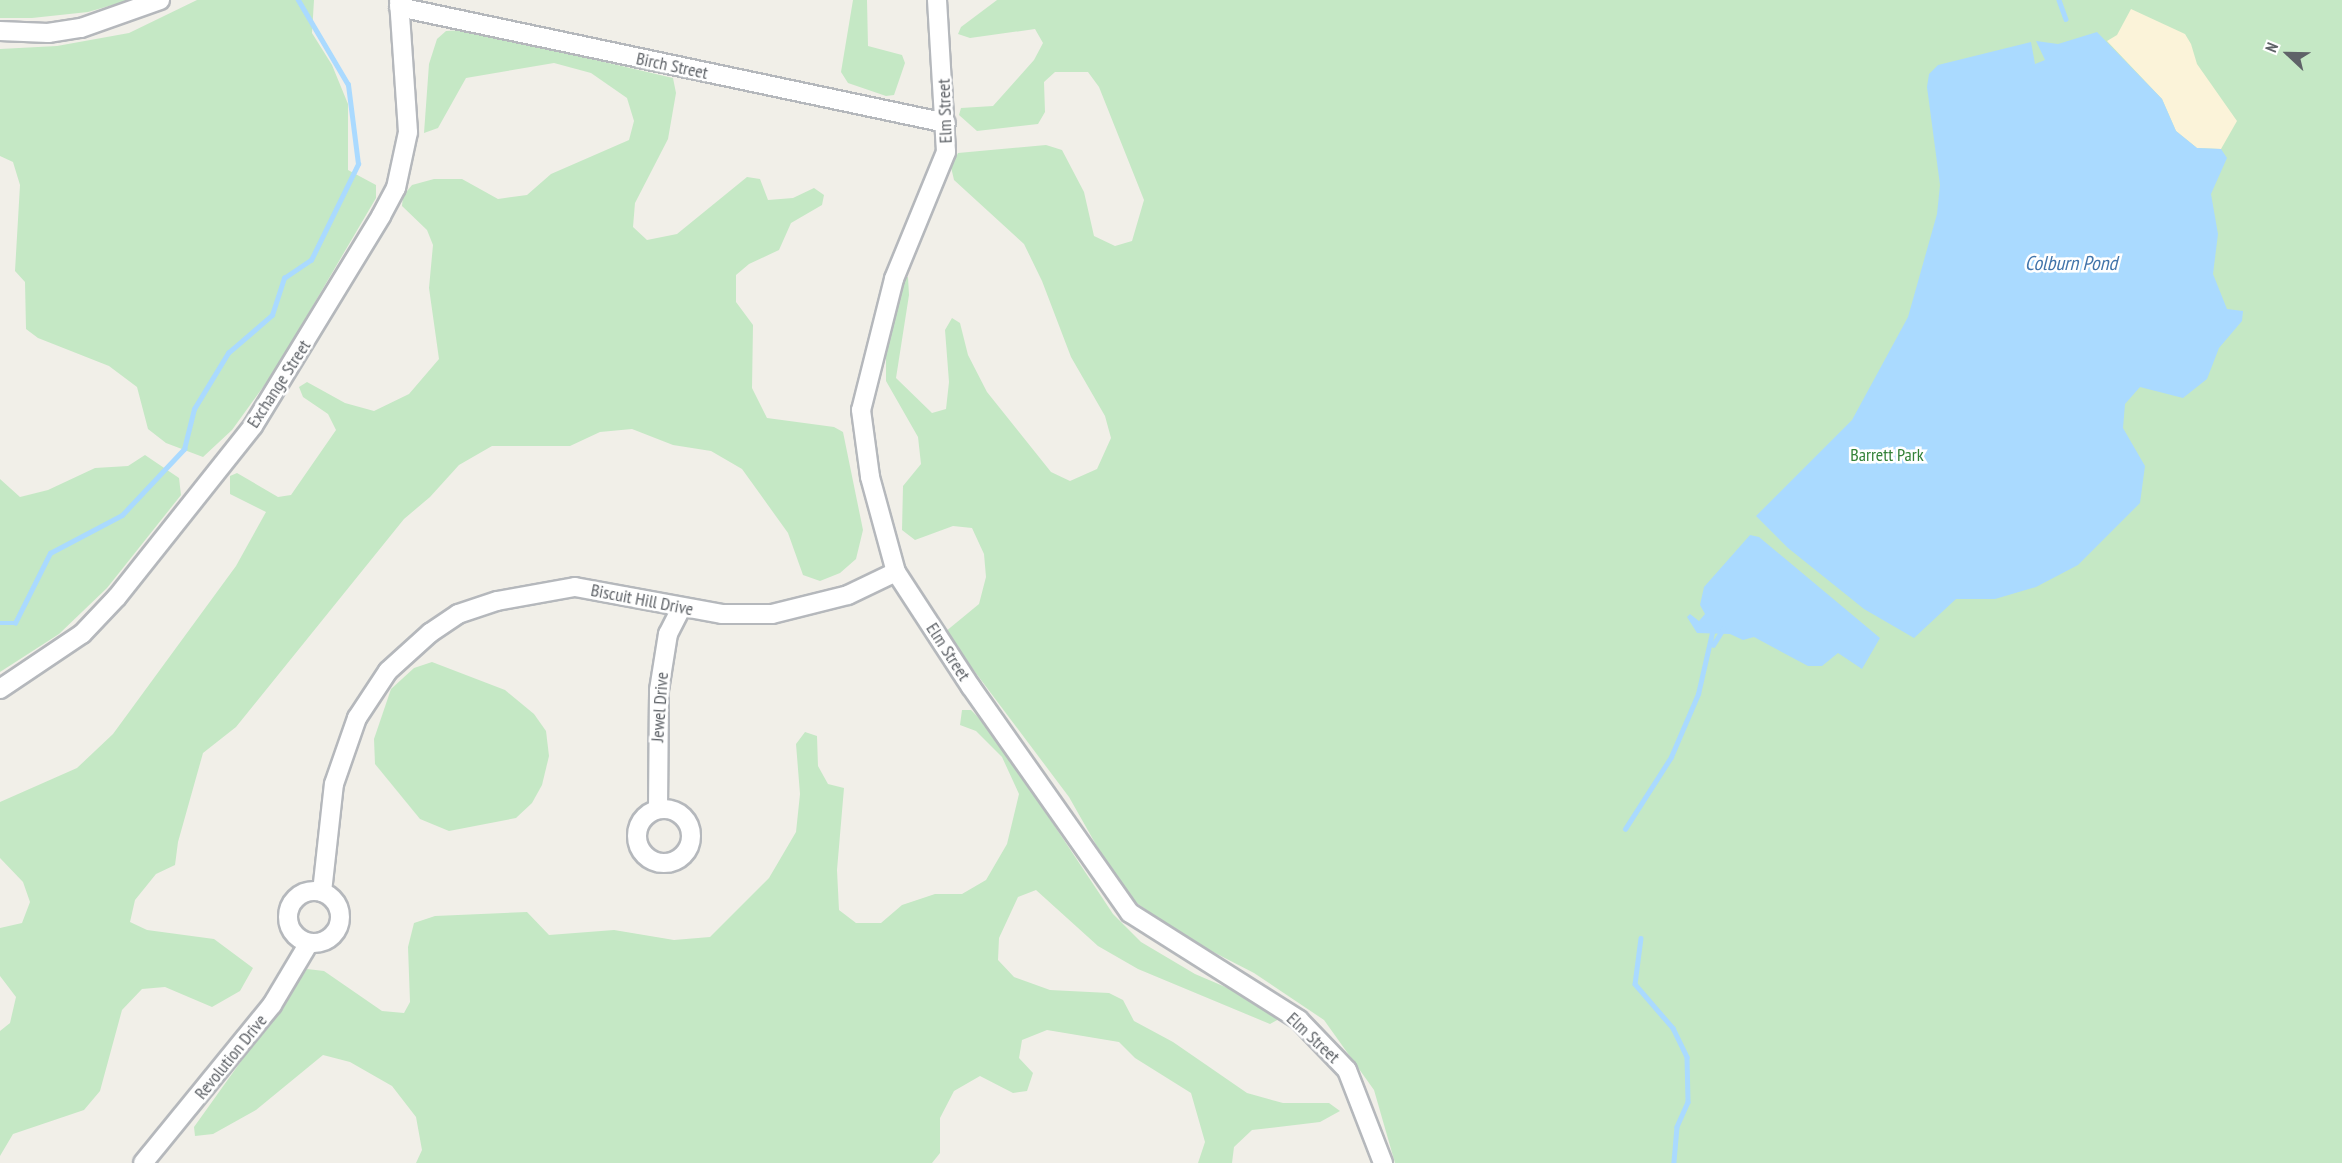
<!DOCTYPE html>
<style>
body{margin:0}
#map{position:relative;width:2342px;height:1163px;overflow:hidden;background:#f1efe8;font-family:"PT Sans Narrow",sans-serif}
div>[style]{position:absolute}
.green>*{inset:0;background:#c5e8c5}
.sand>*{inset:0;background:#fbf3d9}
.water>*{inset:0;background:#aadaff}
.stream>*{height:4.5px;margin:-2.25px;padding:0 2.25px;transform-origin:2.25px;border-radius:2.25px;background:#aadaff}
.roads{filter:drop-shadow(2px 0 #b5b8bc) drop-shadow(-2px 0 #b5b8bc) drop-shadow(0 2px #b5b8bc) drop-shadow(0 -2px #b5b8bc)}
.minor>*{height:18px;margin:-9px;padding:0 9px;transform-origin:9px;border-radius:9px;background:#fff}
.minor>.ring{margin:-9px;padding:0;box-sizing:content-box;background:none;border:18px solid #fff;border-radius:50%}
span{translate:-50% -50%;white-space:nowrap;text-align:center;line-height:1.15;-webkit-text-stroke:5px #fff;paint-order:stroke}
.street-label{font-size:18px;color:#5f6368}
.park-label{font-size:18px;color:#348238}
.water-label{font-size:20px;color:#4174aa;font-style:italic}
.north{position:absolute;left:2258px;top:24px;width:60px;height:60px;-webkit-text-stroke:4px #fff;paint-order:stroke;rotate:292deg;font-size:16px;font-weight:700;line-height:24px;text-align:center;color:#5f6368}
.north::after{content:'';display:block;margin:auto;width:21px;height:27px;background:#5f6368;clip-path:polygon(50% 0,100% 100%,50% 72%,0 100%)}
</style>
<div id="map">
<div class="green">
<div style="clip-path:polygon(0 0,130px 0,88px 12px,32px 18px,0 18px)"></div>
<div style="clip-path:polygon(197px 0,314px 0,312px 33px,332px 65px,348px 104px,348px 170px,376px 185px,376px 198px,274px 372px,232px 430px,203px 457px,166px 443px,148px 429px,137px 387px,109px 366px,38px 338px,26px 329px,25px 282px,15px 271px,20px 185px,13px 162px,0 156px,0 49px,57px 46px,129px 33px)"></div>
<div style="clip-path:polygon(853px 0,867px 0,868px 46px,902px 55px,905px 63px,894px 95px,886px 96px,848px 83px,841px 72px)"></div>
<div style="clip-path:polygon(997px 0,2342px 0,2342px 1163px,1395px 1163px,1374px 1090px,1324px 1020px,1254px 973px,1186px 938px,1124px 894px,1069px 797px,945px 632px,979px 604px,986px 577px,984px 554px,972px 528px,953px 526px,915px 540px,902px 530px,903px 486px,921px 464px,918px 437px,886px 381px,886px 338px,900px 278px,908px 277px,909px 295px,896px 378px,932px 413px,946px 409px,949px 382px,945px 330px,952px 318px,960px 323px,968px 355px,987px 392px,1051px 472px,1070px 481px,1097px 469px,1111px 438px,1105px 416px,1071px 357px,1042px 281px,1024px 244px,954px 180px,951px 167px,958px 153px,1046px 145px,1062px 150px,1084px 192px,1094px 236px,1115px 246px,1132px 241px,1144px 200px,1099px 87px,1088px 72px,1055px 72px,1044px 82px,1045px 112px,1038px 124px,977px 131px,959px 115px,961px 108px,993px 106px,1034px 60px,1043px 43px,1035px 29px,970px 38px,958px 34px,961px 27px)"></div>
<div style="clip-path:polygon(467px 30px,673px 78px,676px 93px,668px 139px,635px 203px,633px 227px,647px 240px,677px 234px,747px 177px,760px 179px,768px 200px,793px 198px,814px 188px,824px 195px,822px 205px,791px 223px,779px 250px,749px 264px,736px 275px,736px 302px,753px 325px,752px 388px,767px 418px,834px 427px,843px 432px,863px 530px,856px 559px,840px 573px,820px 581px,803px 575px,788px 533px,742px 469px,711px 451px,673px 445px,632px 429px,600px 432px,570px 446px,492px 446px,459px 465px,430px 497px,404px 519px,236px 727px,203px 753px,178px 842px,175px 865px,156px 874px,135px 900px,130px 922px,147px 930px,214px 939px,253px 968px,240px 991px,212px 1007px,165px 987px,142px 989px,122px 1010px,100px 1091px,84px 1110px,13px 1134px,0 1156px,0 1031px,10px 1023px,16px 997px,0 976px,0 928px,22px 923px,30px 902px,23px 882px,0 858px,0 802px,77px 768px,113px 734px,236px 566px,266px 512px,230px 494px,230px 476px,237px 473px,278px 497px,291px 495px,336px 430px,328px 414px,303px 397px,299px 387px,307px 382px,345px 403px,374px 411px,409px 394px,439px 359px,429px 288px,433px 245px,427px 230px,402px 206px,403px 196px,412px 185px,434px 179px,462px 179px,498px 199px,527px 195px,551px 174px,629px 140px,634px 121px,627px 98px,591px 73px,554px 63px,466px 78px,438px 128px,424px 133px,429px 64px,437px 39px,446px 31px)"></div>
<div style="clip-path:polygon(145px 455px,179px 478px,181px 495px,107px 588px,59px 634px,0 672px,0 479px,20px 497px,48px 490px,95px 468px,128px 466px)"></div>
<div style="clip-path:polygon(432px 662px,505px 690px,534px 714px,546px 731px,549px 756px,542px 785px,532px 803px,516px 818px,449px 831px,420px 819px,375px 764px,374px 739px,391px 689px,414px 668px)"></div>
<div style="clip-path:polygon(962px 710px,971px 710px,991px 730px,1113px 914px,1141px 942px,1195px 974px,1244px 995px,1279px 1019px,1270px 1024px,1138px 969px,1098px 946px,1036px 890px,1018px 897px,999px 938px,998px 960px,1014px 977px,1050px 990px,1109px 993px,1123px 1000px,1134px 1021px,1173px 1042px,1247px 1093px,1283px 1103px,1329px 1103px,1340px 1111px,1320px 1122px,1252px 1130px,1234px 1147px,1232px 1163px,1198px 1163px,1205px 1142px,1191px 1093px,1135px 1058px,1119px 1042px,1047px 1030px,1022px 1040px,1019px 1058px,1033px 1073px,1027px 1091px,1013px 1093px,980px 1076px,954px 1091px,940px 1118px,940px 1153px,932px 1163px,416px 1163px,422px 1150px,416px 1117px,392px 1086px,350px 1062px,323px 1055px,256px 1110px,213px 1134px,195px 1136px,194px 1127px,307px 969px,324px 971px,382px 1011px,404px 1013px,410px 1002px,408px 947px,414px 923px,435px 916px,527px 912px,549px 935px,614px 930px,674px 940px,710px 937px,769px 878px,796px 832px,800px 794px,796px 744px,805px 732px,817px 736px,818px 766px,828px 784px,844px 788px,837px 870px,839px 910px,856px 923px,881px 923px,902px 905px,935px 894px,962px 894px,986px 880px,1007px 844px,1019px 794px,1002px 757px,976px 731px,960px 725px)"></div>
</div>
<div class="sand">
<div style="clip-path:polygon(2131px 9px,2185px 34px,2191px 44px,2197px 64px,2237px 121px,2221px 149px,2197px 148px,2176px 131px,2162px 99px,2107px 41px,2117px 35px)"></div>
</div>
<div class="water">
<div style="clip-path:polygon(2097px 32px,2162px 99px,2176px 131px,2197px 148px,2221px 149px,2227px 158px,2211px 194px,2218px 234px,2213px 274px,2227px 309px,2243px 311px,2242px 321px,2219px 348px,2207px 379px,2183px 398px,2140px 387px,2125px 404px,2123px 428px,2145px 466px,2140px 503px,2078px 565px,2036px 587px,1995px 599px,1956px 599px,1914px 638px,1864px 609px,1788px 548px,1756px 516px,1852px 420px,1908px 317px,1937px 214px,1940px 185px,1927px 87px,1929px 74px,1938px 65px,2031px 42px,2035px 64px,2045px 60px,2036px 41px,2058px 44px)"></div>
<div style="clip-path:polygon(1750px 535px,1759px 537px,1880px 638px,1862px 669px,1838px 653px,1822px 666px,1808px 666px,1754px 637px,1743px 640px,1730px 634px,1697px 633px,1687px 617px,1690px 614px,1699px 621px,1705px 614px,1700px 605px,1704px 587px)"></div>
</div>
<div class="stream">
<div style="left:2059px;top:0;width:20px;rotate:70deg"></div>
<div style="left:0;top:623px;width:15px"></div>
<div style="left:15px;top:623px;width:78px;rotate:-63.4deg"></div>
<div style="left:50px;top:553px;width:81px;rotate:-27.8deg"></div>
<div style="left:122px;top:515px;width:91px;rotate:-46.8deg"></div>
<div style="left:184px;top:449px;width:41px;rotate:-76deg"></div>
<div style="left:194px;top:409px;width:66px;rotate:-58.7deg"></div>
<div style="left:228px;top:353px;width:58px;rotate:-40.8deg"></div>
<div style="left:272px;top:315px;width:39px;rotate:-72deg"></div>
<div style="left:284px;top:278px;width:32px;rotate:-34deg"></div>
<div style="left:311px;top:260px;width:107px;rotate:-63.9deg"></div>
<div style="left:358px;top:164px;width:80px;rotate:-97.2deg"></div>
<div style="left:348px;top:85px;width:99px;rotate:-120.5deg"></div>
<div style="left:1713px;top:645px;width:19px;rotate:-58deg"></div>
<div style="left:1625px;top:829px;width:85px;rotate:-57.4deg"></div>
<div style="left:1671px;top:757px;width:69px;rotate:-66.8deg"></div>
<div style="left:1698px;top:694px;width:63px;rotate:-77.1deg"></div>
<div style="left:1641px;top:938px;width:46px;rotate:97.4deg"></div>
<div style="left:1635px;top:984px;width:58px;rotate:49.2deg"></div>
<div style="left:1673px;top:1028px;width:32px;rotate:64deg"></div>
<div style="left:1687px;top:1057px;width:45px;rotate:88.7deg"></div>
<div style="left:1688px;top:1102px;width:27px;rotate:114deg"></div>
<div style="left:1677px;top:1127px;width:36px;rotate:95deg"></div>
</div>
<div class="roads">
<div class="minor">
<div style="left:937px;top:0;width:152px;rotate:86.6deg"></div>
<div style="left:946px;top:152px;width:137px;rotate:112.3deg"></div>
<div style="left:894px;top:279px;width:135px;rotate:104.1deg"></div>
<div style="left:861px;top:410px;width:68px;rotate:82.3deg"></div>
<div style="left:870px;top:477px;width:98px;rotate:74.7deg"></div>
<div style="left:896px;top:572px;width:137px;rotate:56.9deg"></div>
<div style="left:971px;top:687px;width:276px;rotate:54.9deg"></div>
<div style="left:1130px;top:913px;width:200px;rotate:32.3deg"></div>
<div style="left:1299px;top:1020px;width:69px;rotate:46.2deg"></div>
<div style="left:1347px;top:1070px;width:100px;rotate:68.8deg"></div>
<div style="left:399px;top:7px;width:559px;rotate:11.97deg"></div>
<div style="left:0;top:31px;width:48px;rotate:2.4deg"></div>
<div style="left:48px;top:33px;width:33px;rotate:-9deg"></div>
<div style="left:81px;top:28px;width:84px;rotate:-19.5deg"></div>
<div style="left:0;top:689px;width:99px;rotate:-33.9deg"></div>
<div style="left:82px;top:634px;width:51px;rotate:-46.6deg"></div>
<div style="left:117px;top:597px;width:218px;rotate:-51.5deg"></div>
<div style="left:253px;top:426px;width:246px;rotate:-58.6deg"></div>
<div style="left:381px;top:216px;width:32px;rotate:-62deg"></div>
<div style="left:396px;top:188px;width:57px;rotate:-77.9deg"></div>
<div style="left:408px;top:132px;width:132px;rotate:-93.9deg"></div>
<div class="ring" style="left:637px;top:809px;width:36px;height:36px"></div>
<div style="left:658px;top:809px;width:119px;rotate:-89.5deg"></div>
<div style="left:659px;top:690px;width:57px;rotate:-80.9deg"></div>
<div style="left:668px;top:634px;width:29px;rotate:-63deg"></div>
<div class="ring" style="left:288px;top:891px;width:34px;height:34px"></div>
<div style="left:322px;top:892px;width:109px;rotate:-83.7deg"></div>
<div style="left:334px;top:784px;width:70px;rotate:-70.8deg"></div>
<div style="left:357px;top:718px;width:56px;rotate:-56.6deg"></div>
<div style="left:388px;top:671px;width:57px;rotate:-42.1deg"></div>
<div style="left:430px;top:633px;width:34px;rotate:-34deg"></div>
<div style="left:458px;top:614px;width:41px;rotate:-18.4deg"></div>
<div style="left:497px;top:601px;width:79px;rotate:-10.2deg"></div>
<div style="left:575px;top:587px;width:149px;rotate:10.4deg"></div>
<div style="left:722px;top:614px;width:50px"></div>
<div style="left:772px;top:614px;width:78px;rotate:-14deg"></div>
<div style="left:848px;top:595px;width:53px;rotate:-25.6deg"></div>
<div style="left:143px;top:1163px;width:204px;rotate:-50.8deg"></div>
<div style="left:272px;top:1005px;width:72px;rotate:-59.2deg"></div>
</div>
</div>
<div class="street-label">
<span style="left:672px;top:66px;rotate:12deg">Birch Street</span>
<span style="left:945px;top:111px;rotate:-92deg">Elm Street</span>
<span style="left:279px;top:384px;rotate:-57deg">Exchange Street</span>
<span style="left:642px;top:600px;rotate:11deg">Biscuit Hill Drive</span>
<span style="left:948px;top:652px;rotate:57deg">Elm Street</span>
<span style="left:660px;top:707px;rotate:-86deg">Jewel Drive</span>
<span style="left:1313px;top:1038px;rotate:43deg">Elm Street</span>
<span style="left:231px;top:1057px;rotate:-51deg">Revolution Drive</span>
</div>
<div class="park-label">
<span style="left:1887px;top:455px">Barrett Park</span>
</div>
<div class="water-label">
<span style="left:2071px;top:263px">Colburn Pond</span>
</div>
<div class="north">N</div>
</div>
